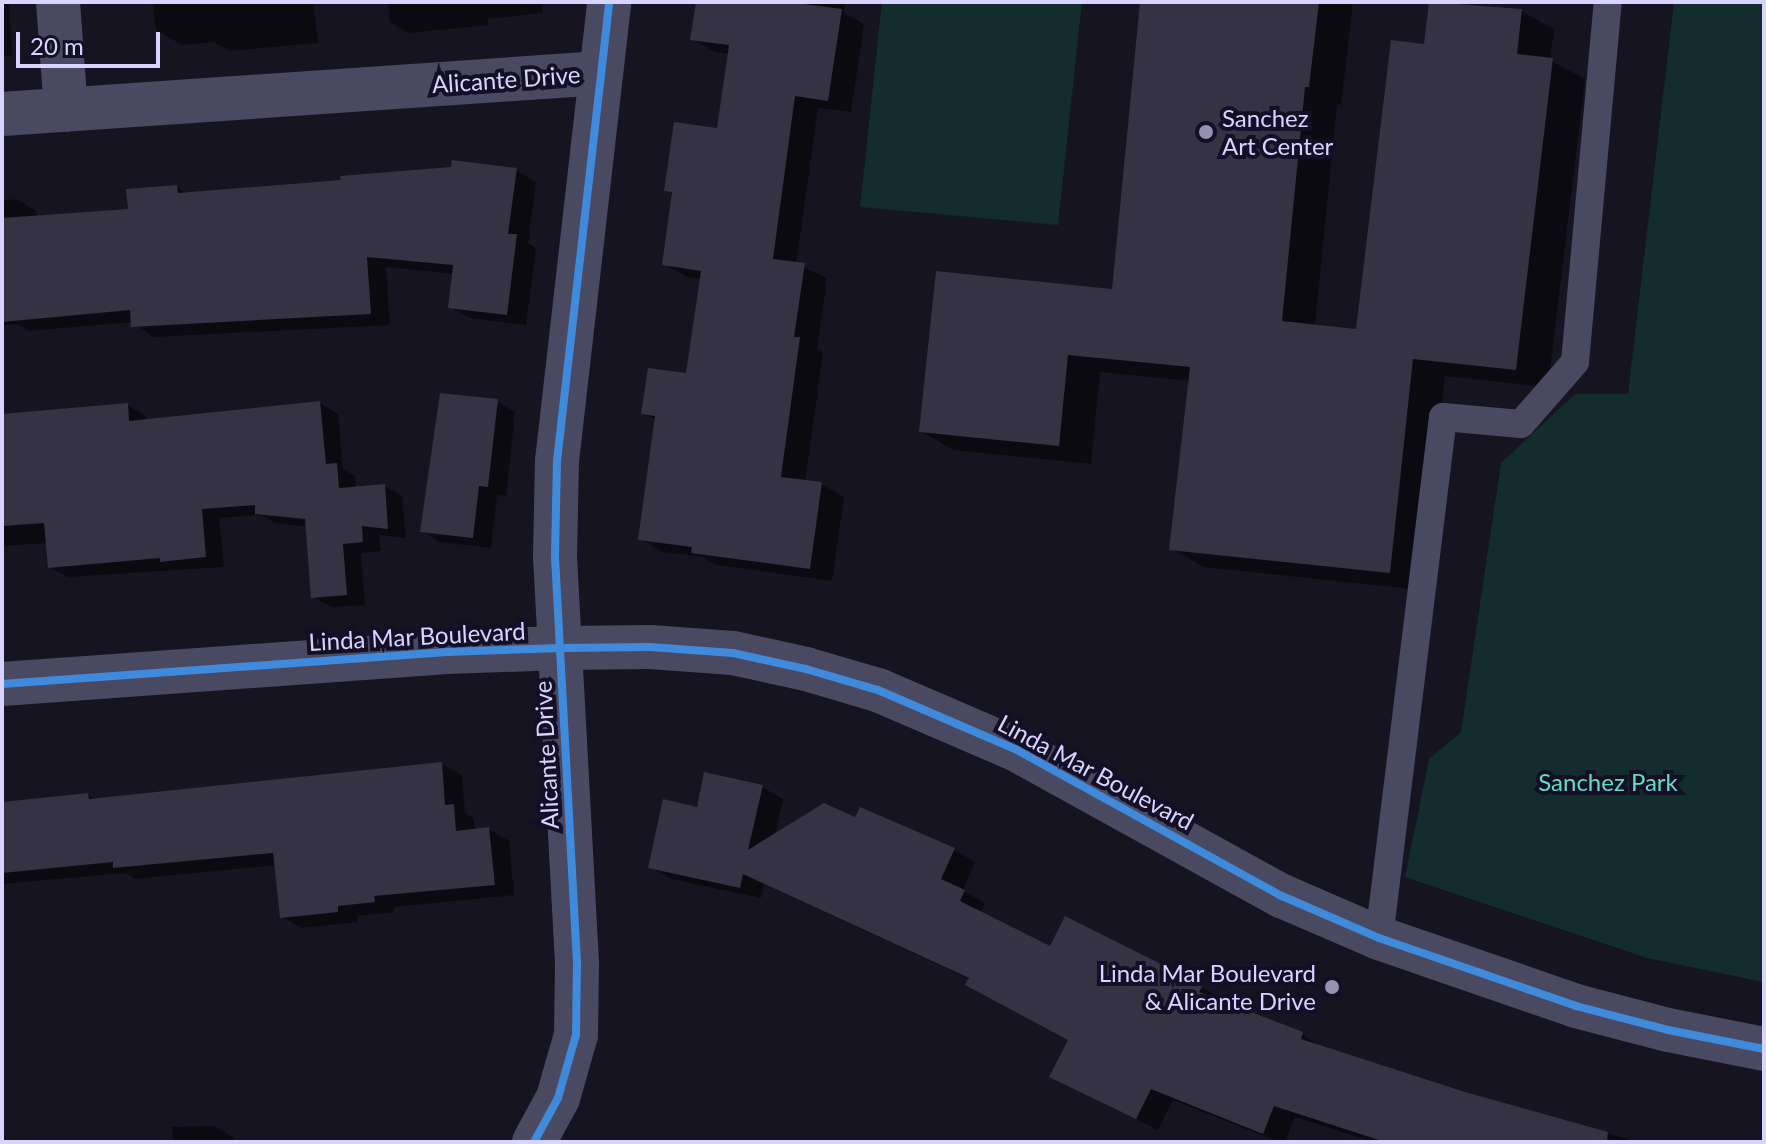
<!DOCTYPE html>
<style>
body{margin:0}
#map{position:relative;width:1766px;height:1144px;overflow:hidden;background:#161421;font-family:Lato,sans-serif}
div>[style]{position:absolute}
.green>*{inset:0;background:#132c2d}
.shadow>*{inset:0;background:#0007}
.building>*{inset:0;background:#343243}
.service>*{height:28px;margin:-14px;padding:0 14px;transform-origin:14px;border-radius:14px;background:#4a4962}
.minor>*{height:44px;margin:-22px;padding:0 22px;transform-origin:22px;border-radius:22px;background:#4a4962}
.tertiary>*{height:44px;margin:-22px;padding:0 22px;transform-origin:22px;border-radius:22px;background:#4a4962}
.cycleway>*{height:8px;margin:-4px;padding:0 4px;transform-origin:4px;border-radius:4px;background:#408adc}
.dots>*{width:22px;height:22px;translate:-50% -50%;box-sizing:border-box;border:4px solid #130f26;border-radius:50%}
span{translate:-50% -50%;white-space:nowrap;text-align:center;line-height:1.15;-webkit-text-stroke:8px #130f26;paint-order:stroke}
.street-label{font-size:24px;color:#d9d4ff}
.poi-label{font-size:24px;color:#d9d4ff}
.left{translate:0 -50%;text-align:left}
.right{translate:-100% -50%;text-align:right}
.park-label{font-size:24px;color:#5fe0c0}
.frame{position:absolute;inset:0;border:4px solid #d9d4ff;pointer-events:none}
.scale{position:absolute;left:16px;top:32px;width:144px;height:36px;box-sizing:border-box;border:4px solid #d9d4ff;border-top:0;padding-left:10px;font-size:24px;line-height:28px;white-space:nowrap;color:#d9d4ff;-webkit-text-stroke:6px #130f26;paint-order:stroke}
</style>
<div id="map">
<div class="green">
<div style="clip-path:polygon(882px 2px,1082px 2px,1058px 225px,860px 207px)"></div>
<div style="clip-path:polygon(1674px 2px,1764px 2px,1764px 982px,1647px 958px,1405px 877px,1429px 759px,1461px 732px,1501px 463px,1575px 394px,1628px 394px)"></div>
</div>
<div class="shadow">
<div style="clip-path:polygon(2px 2px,9px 2px,12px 56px,2px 56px)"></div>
<div style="clip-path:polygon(153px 2px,313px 2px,318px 43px,230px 51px,213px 42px,182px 45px,156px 30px)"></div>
<div style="clip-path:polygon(388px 2px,542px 2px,543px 13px,487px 19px,489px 25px,408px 33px,390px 22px)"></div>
<div style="clip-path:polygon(698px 2px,845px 2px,844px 13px,864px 24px,851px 112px,818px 108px,796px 264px,827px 278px,817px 349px,823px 352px,805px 482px,821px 484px,844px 497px,832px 581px,716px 565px,703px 557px,663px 552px,640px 539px,656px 420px,643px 413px,688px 375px,701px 279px,687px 277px,664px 264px,673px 194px,666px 189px,719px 130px,730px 54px,715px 52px,693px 39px)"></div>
<div style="clip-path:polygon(1144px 2px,1353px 2px,1341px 105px,1337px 104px,1315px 326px,1358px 331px,1426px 46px,1431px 2px,1521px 11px,1554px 29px,1550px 60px,1585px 79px,1548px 387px,1445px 376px,1421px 590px,1204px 567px,1172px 549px,1190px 381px,1100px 372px,1091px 464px,953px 450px,921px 431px,1113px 291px)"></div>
<div style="clip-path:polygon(516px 170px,536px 182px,528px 243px,536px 248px,526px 325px,470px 318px,450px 307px,454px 274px,386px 267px,390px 325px,153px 337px,133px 322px,29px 331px,16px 324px,2px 325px,2px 201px,17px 199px,36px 211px,37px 217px,130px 211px,177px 187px,188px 194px)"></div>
<div style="clip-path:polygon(497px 401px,515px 412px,506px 496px,497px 495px,491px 548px,440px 542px,422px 531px)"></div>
<div style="clip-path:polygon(320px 403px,338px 414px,343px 469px,355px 476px,356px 489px,384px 486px,402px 496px,406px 538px,379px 535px,381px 551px,361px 553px,365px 605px,332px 607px,313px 597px,308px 527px,275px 523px,261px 515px,219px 518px,224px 567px,68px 577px,49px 567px,48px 543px,2px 546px,2px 457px,127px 405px,146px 416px,146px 421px)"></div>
<div style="clip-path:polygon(441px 764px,462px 775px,465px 813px,473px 818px,475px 831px,489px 829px,509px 841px,514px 895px,394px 907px,394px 912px,358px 916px,358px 922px,302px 928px,282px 917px,277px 865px,135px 879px,126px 873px,2px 884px,2px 805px,88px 795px,98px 800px)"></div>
<div style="clip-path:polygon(762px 787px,783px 799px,775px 836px,856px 820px,954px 850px,975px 862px,963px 891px,985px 903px,980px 914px,1051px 949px,1202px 987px,1222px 999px,1221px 1002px,1302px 1034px,1323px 1048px,1465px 1094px,1639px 1142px,1373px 1142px,1295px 1117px,1285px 1142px,1279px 1142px,1173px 1100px,1158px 1130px,1073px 1088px,1070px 1040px,971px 980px,764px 884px,761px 898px,671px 879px,650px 867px,698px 809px)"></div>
<div style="clip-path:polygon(214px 1126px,233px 1137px,233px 1142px,173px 1142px,172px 1127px)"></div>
</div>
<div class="building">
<div style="clip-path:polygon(696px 2px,789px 2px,842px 9px,828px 101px,795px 96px,773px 259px,805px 263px,794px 337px,800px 337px,781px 477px,822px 482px,810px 569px,691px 553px,692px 547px,638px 540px,655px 416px,641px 414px,648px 368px,686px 373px,701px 271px,662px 265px,672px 192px,664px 191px,674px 122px,717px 128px,729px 45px,690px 40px)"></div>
<div style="clip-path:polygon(1140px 2px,1319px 2px,1309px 87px,1305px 87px,1282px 321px,1356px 329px,1391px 40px,1424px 44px,1429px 2px,1522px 9px,1517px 54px,1553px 58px,1516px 370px,1413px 359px,1390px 573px,1169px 550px,1190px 367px,1068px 355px,1059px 446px,919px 432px,936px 271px,1112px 289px)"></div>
<div style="clip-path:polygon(452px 160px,517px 168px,508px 234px,517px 234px,507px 315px,448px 308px,453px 265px,367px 257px,371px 314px,131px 327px,130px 310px,2px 322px,2px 218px,128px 209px,126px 189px,177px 185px,178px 193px,341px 180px,340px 176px,451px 167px)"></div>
<div style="clip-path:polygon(440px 393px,498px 399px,488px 487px,479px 486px,473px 538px,420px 532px)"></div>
<div style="clip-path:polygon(320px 401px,326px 464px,337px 463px,339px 488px,385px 484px,388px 529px,362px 526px,363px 542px,343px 544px,347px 595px,311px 598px,305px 519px,255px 514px,255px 505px,202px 509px,206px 557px,160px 562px,160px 558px,48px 568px,44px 523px,2px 526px,2px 414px,128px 403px,129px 421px)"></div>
<div style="clip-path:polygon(442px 762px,445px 805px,454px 804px,456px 831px,489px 827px,495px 885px,374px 896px,375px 902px,338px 906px,338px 912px,280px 918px,273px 853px,113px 868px,113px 862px,2px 873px,2px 802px,88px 793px,89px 799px)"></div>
<div style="clip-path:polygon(704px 772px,763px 785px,748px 850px,824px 803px,855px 817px,860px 807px,955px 848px,941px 879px,965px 890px,960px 901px,1050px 946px,1065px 916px,1203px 985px,1199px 992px,1303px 1032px,1301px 1039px,1465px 1092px,1608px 1132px,1607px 1142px,1385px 1142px,1274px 1106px,1263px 1134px,1151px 1089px,1136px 1119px,1049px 1077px,1068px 1040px,965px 985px,969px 978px,743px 874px,740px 888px,648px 868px,663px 799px,697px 807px)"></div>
</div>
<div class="service">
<div style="left:1379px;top:938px;width:525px;rotate:-83deg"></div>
<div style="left:1443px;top:417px;width:78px;rotate:5.1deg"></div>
<div style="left:1521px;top:424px;width:82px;rotate:-48.9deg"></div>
<div style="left:1575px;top:362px;width:362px;rotate:-84.8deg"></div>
</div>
<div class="minor">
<div style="left:58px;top:2px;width:108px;rotate:85.8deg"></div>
<div style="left:2px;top:114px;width:600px;rotate:-3.92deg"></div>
<div style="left:534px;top:1142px;width:50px;rotate:-61.4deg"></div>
<div style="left:558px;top:1098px;width:66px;rotate:-74.1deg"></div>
<div style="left:576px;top:1035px;width:72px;rotate:-89.2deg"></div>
<div style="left:577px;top:963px;width:408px;rotate:-93.1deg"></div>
<div style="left:555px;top:556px;width:95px;rotate:-88.8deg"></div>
<div style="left:557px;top:461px;width:462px;rotate:-83.5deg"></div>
</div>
<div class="tertiary">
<div style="left:2px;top:684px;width:446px;rotate:-4.1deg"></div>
<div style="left:447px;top:652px;width:114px;rotate:-2deg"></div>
<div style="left:561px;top:648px;width:89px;rotate:-0.6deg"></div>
<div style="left:650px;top:647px;width:83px;rotate:4.1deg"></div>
<div style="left:733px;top:653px;width:75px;rotate:12.4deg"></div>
<div style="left:806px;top:669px;width:75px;rotate:16.3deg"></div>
<div style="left:878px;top:690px;width:151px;rotate:23.3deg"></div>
<div style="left:1017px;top:750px;width:303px;rotate:28.9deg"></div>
<div style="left:1282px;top:896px;width:106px;rotate:23.4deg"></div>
<div style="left:1379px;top:938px;width:208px;rotate:19deg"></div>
<div style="left:1576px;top:1006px;width:95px;rotate:14.6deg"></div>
<div style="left:1668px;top:1030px;width:98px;rotate:11.2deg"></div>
</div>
<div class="cycleway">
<div style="left:2px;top:684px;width:446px;rotate:-4.1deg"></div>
<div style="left:447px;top:652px;width:114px;rotate:-2deg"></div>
<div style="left:561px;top:648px;width:89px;rotate:-0.6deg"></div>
<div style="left:650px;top:647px;width:83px;rotate:4.1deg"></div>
<div style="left:733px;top:653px;width:75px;rotate:12.4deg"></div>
<div style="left:806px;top:669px;width:75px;rotate:16.3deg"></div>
<div style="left:878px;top:690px;width:151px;rotate:23.3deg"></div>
<div style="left:1017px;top:750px;width:303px;rotate:28.9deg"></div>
<div style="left:1282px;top:896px;width:106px;rotate:23.4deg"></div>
<div style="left:1379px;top:938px;width:208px;rotate:19deg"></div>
<div style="left:1576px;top:1006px;width:95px;rotate:14.6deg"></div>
<div style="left:1668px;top:1030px;width:98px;rotate:11.2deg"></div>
<div style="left:534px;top:1142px;width:50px;rotate:-61.4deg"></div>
<div style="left:558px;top:1098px;width:66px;rotate:-74.1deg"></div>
<div style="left:576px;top:1035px;width:72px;rotate:-89.2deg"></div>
<div style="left:577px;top:963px;width:408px;rotate:-93.1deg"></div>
<div style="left:555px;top:556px;width:95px;rotate:-88.8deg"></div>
<div style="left:557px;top:461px;width:462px;rotate:-83.5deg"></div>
</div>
<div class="dots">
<div style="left:1206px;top:132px;background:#9591b1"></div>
<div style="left:1332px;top:987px;background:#9591b1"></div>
</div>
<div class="street-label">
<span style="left:506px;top:79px;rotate:-4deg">Alicante Drive</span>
<span style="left:417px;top:636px;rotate:-3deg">Linda Mar Boulevard</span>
<span style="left:546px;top:755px;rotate:-93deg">Alicante Drive</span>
<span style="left:1096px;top:772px;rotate:28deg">Linda Mar Boulevard</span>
</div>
<div class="poi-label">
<span class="left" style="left:1222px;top:132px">Sanchez<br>Art Center</span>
<span class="right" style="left:1316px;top:987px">Linda Mar Boulevard<br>&amp; Alicante Drive</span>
</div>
<div class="park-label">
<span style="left:1608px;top:782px">Sanchez Park</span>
</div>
<div class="frame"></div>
<div class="scale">20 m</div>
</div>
